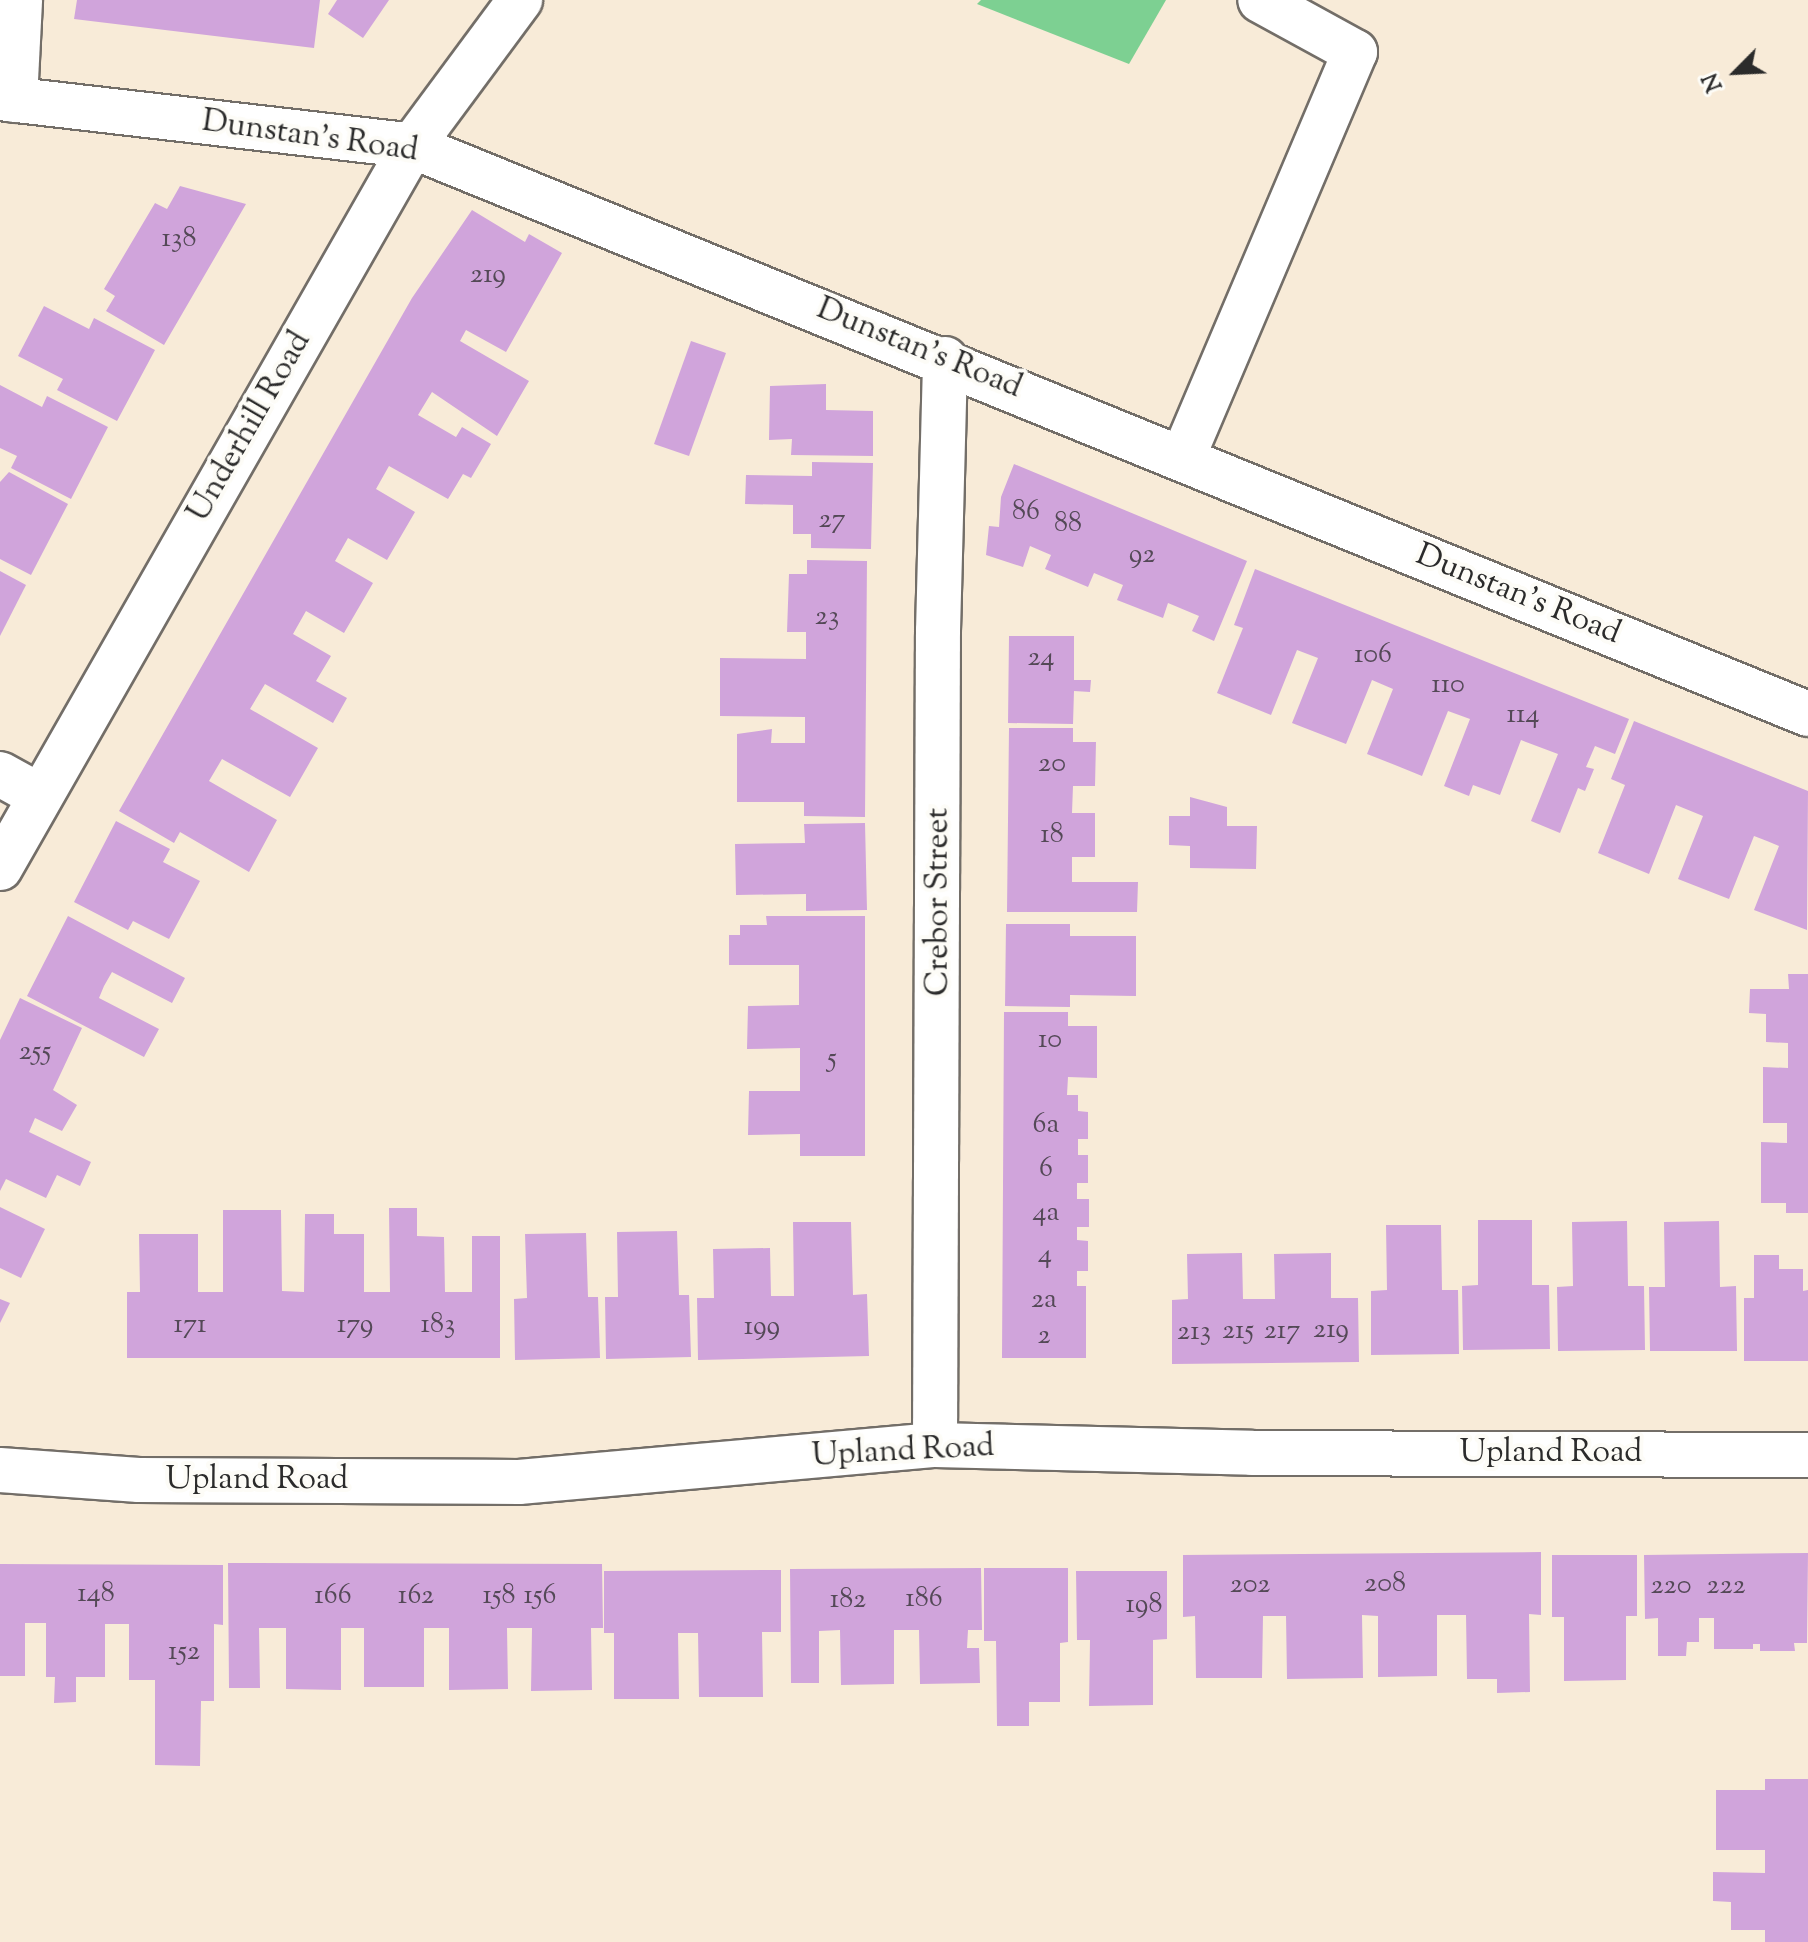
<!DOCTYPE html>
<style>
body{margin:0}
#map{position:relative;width:1808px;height:1942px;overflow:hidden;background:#f8ebd8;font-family:"Sorts Mill Goudy",serif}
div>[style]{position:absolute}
.green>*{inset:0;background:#7dd092}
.building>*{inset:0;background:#d0a4db}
.roads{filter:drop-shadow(2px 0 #736e68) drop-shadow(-2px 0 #736e68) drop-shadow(0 2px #736e68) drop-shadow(0 -2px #736e68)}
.minor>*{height:44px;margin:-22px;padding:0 22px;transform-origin:22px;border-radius:22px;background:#fff}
span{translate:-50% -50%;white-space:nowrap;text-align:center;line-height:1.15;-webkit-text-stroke:8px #fdfcf7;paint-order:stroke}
.number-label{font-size:28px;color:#544957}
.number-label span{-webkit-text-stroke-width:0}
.street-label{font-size:32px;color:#2b2b2b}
.north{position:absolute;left:1696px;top:32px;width:80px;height:80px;-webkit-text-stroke:6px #fdfcf7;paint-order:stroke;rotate:246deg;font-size:22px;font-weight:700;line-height:32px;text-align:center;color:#2b2b2b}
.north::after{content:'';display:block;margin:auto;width:28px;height:36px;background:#2b2b2b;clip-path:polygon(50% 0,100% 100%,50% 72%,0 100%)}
</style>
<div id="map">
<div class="green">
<div style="clip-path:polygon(981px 0,1166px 0,1129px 64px,977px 4px)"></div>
</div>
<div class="building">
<div style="clip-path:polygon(77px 0,320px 0,314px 48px,74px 19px)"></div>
<div style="clip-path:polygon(337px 0,389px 0,363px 38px,328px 14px)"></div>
<div style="clip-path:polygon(180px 186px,246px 204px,164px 345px,106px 311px,115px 296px,104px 289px,155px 203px,167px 209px)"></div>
<div style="clip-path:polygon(472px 210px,525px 242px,529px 234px,562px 253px,506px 352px,466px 330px,460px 341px,529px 381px,497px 436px,432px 392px,418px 415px,456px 437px,462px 427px,491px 444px,471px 478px,463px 474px,448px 499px,389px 466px,376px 489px,415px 512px,387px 560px,348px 538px,335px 561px,373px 583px,344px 633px,306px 611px,293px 634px,331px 656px,316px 681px,347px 698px,333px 723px,265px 684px,250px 709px,318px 748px,290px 797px,222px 759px,209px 781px,277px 820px,249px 872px,180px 832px,174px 843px,119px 811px,412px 298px)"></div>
<div style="clip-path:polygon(44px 306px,89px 329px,94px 318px,155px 350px,117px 421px,57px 390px,63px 379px,18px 356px)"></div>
<div style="clip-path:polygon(691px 341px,726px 353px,689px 456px,654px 444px)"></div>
<div style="clip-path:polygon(826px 384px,826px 410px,873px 411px,873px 456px,791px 455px,792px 439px,769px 440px,770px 386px)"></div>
<div style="clip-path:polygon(0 385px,42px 407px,47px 396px,108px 427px,71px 499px,11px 468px,17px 456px,0 448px)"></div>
<div style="clip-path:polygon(812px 462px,873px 463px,871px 549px,811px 548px,811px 534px,793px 534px,793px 505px,745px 504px,746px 475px,812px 476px)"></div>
<div style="clip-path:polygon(1014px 464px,1247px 561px,1214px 641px,1192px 631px,1199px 616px,1168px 603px,1163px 618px,1117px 600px,1123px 585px,1094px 573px,1088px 587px,1045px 569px,1051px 555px,1030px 546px,1023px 567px,986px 555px,989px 526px,999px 527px,1001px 497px)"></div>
<div style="clip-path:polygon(9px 472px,68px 504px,31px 575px,0 559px,0 482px)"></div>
<div style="clip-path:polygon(807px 560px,867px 561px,865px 817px,804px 816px,804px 802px,737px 802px,737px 734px,772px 729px,771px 743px,805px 743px,805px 717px,720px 716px,720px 658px,806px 659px,806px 632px,787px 632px,789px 574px,807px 574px)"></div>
<div style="clip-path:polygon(1255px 569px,1629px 719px,1615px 754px,1595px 746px,1586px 767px,1594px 769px,1585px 791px,1578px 788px,1560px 833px,1531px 821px,1558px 754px,1521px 740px,1500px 795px,1473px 785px,1469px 796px,1444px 786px,1470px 719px,1448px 711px,1422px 776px,1395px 765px,1367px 754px,1393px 689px,1372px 680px,1346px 744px,1292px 723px,1318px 658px,1297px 650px,1271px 715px,1217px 693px,1243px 628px,1234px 625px)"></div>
<div style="clip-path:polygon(0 571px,26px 585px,0 636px)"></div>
<div style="clip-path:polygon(1009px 636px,1074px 636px,1074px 680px,1091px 680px,1090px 692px,1074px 691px,1073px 724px,1008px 723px)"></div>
<div style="clip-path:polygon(1634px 721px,1808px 791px,1807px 930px,1754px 910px,1779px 846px,1767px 841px,1754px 836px,1729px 899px,1678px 879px,1703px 816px,1676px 805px,1649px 874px,1598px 853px,1625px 785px,1611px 779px)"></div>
<div style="clip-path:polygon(1009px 728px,1073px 728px,1073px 742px,1096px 742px,1095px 786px,1073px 786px,1072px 813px,1095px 813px,1095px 857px,1072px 857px,1072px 882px,1138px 882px,1137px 912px,1007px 912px)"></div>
<div style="clip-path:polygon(1190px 797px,1227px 807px,1227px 826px,1257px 826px,1256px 869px,1190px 868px,1190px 846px,1169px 845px,1169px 816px,1190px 816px)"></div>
<div style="clip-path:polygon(116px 821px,170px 849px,163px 862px,200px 881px,169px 939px,133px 921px,128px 930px,74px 902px)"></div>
<div style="clip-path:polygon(865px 823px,867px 910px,806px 911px,806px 894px,736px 895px,735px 844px,805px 843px,804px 824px)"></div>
<div style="clip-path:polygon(68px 916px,185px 978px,172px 1003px,112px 972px,104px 986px,99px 998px,159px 1029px,144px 1057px,27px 996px)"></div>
<div style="clip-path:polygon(766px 916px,865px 916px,865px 1156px,800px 1156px,800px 1134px,748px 1135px,749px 1091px,800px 1091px,800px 1048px,747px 1049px,748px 1006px,799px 1005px,799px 965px,729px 965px,729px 935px,740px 935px,740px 925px,767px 925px)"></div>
<div style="clip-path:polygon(1006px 924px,1070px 924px,1070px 936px,1136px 936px,1136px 996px,1070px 995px,1070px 1007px,1005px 1006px)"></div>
<div style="clip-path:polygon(1788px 974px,1808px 974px,1808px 1213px,1786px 1213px,1786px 1203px,1761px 1203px,1761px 1142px,1787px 1143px,1787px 1123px,1763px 1123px,1763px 1067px,1788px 1068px,1788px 1043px,1766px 1042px,1766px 1014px,1749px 1013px,1750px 989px,1789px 989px)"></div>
<div style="clip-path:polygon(20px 998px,82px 1028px,53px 1090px,77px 1105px,62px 1131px,35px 1118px,29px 1132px,91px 1162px,80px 1186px,57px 1175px,46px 1198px,6px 1179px,0 1191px,0 1040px)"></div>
<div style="clip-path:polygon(1004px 1012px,1068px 1012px,1068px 1026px,1097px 1026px,1097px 1078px,1068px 1077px,1067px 1095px,1078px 1095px,1078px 1111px,1088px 1112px,1088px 1139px,1078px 1139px,1078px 1155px,1088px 1155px,1088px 1183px,1077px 1183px,1077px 1199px,1089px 1199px,1089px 1227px,1077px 1227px,1077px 1240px,1088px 1241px,1088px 1271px,1077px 1271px,1077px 1286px,1086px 1286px,1086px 1358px,1002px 1358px)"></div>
<div style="clip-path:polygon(0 1207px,45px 1229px,21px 1278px,0 1268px)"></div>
<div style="clip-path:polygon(389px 1208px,417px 1208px,417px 1236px,444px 1237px,445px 1292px,472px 1292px,472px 1236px,500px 1236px,500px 1358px,127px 1358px,127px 1292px,140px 1292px,139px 1234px,198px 1234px,198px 1292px,223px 1292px,223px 1210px,281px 1210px,282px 1291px,304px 1292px,305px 1214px,334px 1214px,334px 1234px,364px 1234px,364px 1292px,390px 1292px)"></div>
<div style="clip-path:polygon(1478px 1220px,1532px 1220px,1532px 1285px,1549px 1285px,1550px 1349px,1463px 1350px,1462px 1286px,1478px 1285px)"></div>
<div style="clip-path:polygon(1627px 1221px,1628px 1286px,1644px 1286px,1645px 1350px,1558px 1351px,1557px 1287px,1573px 1286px,1572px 1222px)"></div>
<div style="clip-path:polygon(1719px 1221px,1720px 1287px,1736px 1286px,1737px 1351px,1650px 1351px,1649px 1287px,1665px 1287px,1664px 1222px)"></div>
<div style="clip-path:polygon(793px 1222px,851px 1222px,853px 1295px,867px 1294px,869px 1356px,698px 1360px,697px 1298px,714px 1298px,713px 1249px,770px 1248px,771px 1296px,794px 1296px)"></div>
<div style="clip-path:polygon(1386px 1225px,1441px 1225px,1442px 1290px,1458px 1290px,1459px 1354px,1371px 1355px,1371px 1291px,1387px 1290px)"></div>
<div style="clip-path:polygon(677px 1231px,679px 1295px,689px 1295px,691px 1357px,606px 1359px,605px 1297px,618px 1297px,617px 1232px)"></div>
<div style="clip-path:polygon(586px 1233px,588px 1297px,598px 1297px,600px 1358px,515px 1360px,514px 1299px,527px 1298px,525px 1234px)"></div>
<div style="clip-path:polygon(1242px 1253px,1243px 1299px,1275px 1299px,1274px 1254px,1331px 1253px,1331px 1298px,1358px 1298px,1359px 1362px,1172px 1364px,1172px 1300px,1188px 1299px,1187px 1254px)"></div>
<div style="clip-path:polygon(1754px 1255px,1779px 1255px,1779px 1269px,1803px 1269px,1803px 1291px,1808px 1290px,1808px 1361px,1744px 1361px,1744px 1298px,1754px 1298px)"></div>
<div style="clip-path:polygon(0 1299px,10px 1303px,0 1323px)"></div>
<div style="clip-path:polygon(1541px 1552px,1541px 1615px,1529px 1614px,1530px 1692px,1497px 1693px,1497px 1679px,1467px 1679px,1466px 1615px,1437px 1615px,1437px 1676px,1378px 1677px,1378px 1616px,1362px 1615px,1363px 1678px,1287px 1679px,1286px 1616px,1263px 1616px,1262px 1678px,1196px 1678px,1195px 1616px,1183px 1617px,1183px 1555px)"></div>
<div style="clip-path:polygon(1808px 1553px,1807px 1643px,1794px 1643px,1795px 1651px,1760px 1651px,1760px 1644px,1753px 1644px,1753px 1649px,1714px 1649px,1714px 1618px,1699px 1618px,1699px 1642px,1687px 1642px,1686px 1656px,1658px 1656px,1658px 1618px,1645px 1619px,1644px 1555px)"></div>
<div style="clip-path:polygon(1552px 1555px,1637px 1555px,1637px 1616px,1626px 1616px,1626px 1680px,1564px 1681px,1564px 1617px,1552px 1617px)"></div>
<div style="clip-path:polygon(228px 1563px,602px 1564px,603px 1628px,591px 1628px,592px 1690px,531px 1691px,532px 1628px,507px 1628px,508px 1689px,449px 1690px,449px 1628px,424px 1628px,424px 1687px,364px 1687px,364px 1628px,341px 1628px,341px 1690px,286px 1689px,286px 1628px,259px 1628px,260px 1688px,229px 1688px)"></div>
<div style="clip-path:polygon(0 1564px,223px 1565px,223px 1625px,214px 1624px,214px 1701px,201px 1701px,200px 1766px,155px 1765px,155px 1680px,129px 1680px,129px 1624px,105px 1624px,105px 1677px,76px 1677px,76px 1702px,54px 1703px,55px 1677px,46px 1677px,46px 1623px,25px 1623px,25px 1676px,0 1676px)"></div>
<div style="clip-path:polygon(981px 1568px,982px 1630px,968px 1630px,967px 1648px,979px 1648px,980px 1683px,920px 1684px,919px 1630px,894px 1630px,894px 1684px,841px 1685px,840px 1630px,819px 1631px,819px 1683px,791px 1683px,790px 1569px)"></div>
<div style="clip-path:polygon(984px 1568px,1068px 1568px,1068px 1642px,1060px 1643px,1060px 1702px,1029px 1702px,1029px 1726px,997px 1726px,996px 1641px,984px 1641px)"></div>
<div style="clip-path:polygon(781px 1570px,781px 1632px,762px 1632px,763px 1697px,699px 1697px,698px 1633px,678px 1633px,679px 1699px,614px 1699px,614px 1633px,604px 1633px,604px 1571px)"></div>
<div style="clip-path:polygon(1076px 1571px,1167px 1571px,1167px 1639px,1153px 1640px,1153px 1705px,1089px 1706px,1090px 1640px,1077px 1640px)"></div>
<div style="clip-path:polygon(1765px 1779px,1808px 1779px,1808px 1942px,1765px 1942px,1765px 1930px,1731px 1930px,1731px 1902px,1713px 1901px,1713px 1872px,1765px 1873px,1765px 1850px,1716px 1850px,1716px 1790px,1765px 1790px)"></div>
</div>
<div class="roads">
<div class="minor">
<div style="left:0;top:98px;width:415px;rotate:6.6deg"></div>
<div style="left:412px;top:146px;width:1507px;rotate:22.14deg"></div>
<div style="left:15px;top:100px;width:100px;rotate:-87.1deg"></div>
<div style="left:1183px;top:457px;width:440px;rotate:-67deg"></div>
<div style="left:1355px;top:52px;width:108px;rotate:-151.3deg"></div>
<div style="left:0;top:774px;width:43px;rotate:28.9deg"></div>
<div style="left:0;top:868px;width:831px;rotate:-60.29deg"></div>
<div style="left:412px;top:146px;width:182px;rotate:-53.5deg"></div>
<div style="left:935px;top:1445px;width:814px;rotate:-89.79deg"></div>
<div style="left:938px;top:631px;width:272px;rotate:-88.5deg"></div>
<div style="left:0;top:1470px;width:139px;rotate:4.1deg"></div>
<div style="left:139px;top:1480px;width:380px;rotate:0.3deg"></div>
<div style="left:519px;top:1482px;width:418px;rotate:-5.1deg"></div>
<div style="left:935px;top:1445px;width:317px;rotate:1.4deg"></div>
<div style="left:1252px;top:1453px;width:556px;rotate:0.21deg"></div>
</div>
</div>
<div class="number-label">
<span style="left:179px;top:239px">138</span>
<span style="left:488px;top:275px">219</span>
<span style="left:1026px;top:512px">86</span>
<span style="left:832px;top:520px">27</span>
<span style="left:1068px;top:524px">88</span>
<span style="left:1142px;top:555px">92</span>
<span style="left:827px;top:617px">23</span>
<span style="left:1373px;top:655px">106</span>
<span style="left:1041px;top:658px">24</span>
<span style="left:1448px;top:685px">110</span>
<span style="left:1523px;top:715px">114</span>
<span style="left:1052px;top:764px">20</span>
<span style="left:1052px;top:835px">18</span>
<span style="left:1050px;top:1040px">10</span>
<span style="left:35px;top:1052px">255</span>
<span style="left:832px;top:1059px">5</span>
<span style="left:1046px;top:1125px">6a</span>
<span style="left:1046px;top:1169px">6</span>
<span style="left:1046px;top:1213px">4a</span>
<span style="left:1045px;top:1255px">4</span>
<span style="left:1044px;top:1300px">2a</span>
<span style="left:190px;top:1325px">171</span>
<span style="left:355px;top:1325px">179</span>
<span style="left:438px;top:1325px">183</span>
<span style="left:762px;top:1327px">199</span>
<span style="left:1331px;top:1330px">219</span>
<span style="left:1238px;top:1331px">215</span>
<span style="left:1282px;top:1331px">217</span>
<span style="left:1194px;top:1332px">213</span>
<span style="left:1044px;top:1336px">2</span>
<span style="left:1385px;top:1584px">208</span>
<span style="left:1250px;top:1585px">202</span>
<span style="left:1671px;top:1586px">220</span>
<span style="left:1726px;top:1586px">222</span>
<span style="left:96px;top:1594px">148</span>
<span style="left:333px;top:1596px">166</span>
<span style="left:416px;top:1596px">162</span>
<span style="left:499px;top:1596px">158</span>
<span style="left:540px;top:1596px">156</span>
<span style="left:924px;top:1599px">186</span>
<span style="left:848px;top:1600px">182</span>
<span style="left:1144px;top:1605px">198</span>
<span style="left:184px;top:1652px">152</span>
</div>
<div class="street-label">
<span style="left:310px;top:137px;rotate:8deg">Dunstan's Road</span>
<span style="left:919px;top:349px;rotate:22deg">Dunstan's Road</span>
<span style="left:250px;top:427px;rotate:-60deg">Underhill Road</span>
<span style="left:1518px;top:595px;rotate:22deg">Dunstan's Road</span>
<span style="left:939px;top:902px;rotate:-90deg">Crebor Street</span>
<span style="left:903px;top:1452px;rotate:-3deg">Upland Road</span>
<span style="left:1551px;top:1453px">Upland Road</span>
<span style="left:257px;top:1480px">Upland Road</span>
</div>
<div class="north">N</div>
</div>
